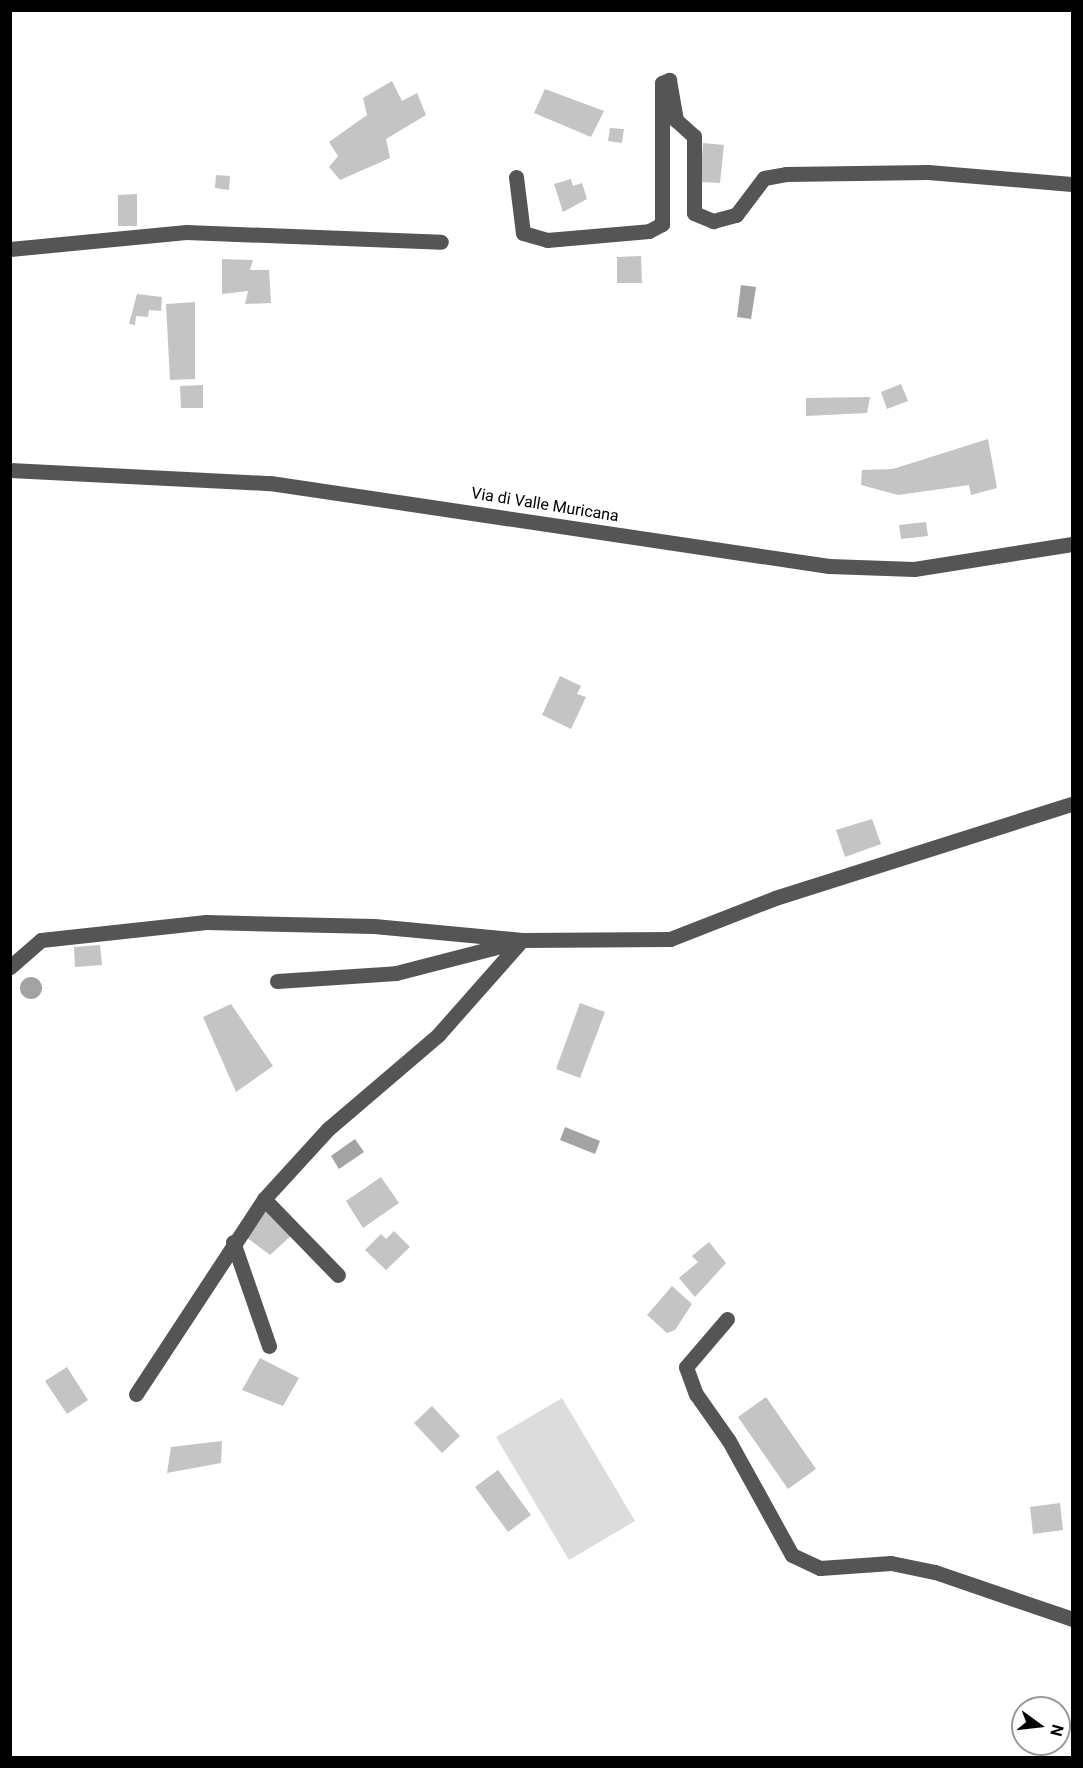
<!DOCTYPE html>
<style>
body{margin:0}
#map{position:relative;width:1083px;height:1768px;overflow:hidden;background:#fff;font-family:Roboto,sans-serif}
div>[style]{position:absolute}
.green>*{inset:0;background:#dcdcdc}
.water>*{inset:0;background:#a3a3a3}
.round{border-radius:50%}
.building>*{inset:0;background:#c4c4c4}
.minor>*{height:15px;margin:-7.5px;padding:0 7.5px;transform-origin:7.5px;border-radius:7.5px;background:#555}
span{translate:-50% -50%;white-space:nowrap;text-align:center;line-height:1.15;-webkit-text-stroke:6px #fff;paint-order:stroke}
.street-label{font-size:16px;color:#000}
.frame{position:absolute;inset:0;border:12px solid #000;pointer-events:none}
.north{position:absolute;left:1011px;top:1696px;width:60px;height:60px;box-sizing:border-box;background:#fff;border:2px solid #999;border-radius:50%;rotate:105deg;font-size:16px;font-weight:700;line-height:24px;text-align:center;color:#000}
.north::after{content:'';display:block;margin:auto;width:21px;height:27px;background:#000;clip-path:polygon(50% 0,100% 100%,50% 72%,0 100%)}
</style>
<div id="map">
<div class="green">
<div style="clip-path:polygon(562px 1398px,635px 1521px,569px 1560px,496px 1437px)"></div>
</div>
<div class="water">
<div style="clip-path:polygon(741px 285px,756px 287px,751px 319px,737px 317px)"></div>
<div class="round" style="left:20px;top:977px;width:22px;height:22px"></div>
<div style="clip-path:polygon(565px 1127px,600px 1141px,595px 1154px,560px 1140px)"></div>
<div style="clip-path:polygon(355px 1139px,364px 1152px,339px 1169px,331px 1156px)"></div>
</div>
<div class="building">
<div style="clip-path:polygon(392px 81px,402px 101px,417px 93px,426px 115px,386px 139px,390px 158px,340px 180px,329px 167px,338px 156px,329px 142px,367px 115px,363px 98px)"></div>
<div style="clip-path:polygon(545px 89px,604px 111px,591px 137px,534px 113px)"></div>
<div style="clip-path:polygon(610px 128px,624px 129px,622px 143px,608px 141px)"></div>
<div style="clip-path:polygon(703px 143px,724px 145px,720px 183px,700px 182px)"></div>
<div style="clip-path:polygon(216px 175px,230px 176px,229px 190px,215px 188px)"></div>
<div style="clip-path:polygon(571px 179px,573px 186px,582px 183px,587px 199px,563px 212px,554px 184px)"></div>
<div style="clip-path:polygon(137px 194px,137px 226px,118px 226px,118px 195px)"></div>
<div style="clip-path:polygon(641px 256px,642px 283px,617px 283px,617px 257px)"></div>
<div style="clip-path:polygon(222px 259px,253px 260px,250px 270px,269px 270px,271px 303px,245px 304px,248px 291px,222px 294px)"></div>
<div style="clip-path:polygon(137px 294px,162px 297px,161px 311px,149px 310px,148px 317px,136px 316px,135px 325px,129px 324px)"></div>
<div style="clip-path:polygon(195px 302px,195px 379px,170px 380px,166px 304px)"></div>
<div style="clip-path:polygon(901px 384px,908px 401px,887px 409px,881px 392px)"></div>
<div style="clip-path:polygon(203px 385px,203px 408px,181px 408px,180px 386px)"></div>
<div style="clip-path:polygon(870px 397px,867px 413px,806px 416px,806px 398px)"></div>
<div style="clip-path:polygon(988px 439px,997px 488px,971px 495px,969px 485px,898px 495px,861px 485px,862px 470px,893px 469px)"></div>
<div style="clip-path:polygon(926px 522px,928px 536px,901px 539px,899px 525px)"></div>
<div style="clip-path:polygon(560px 676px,581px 686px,577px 694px,586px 697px,571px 729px,542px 715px)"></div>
<div style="clip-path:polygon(872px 819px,881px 844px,845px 857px,836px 830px)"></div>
<div style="clip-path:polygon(100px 945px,102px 965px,75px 967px,74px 947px)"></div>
<div style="clip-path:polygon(580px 1003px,605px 1012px,580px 1078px,556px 1069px)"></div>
<div style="clip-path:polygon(231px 1004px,273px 1066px,236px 1092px,203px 1017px)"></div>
<div style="clip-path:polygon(381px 1177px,399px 1203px,363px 1228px,346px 1201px)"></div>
<div style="clip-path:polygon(268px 1208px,293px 1234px,270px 1255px,246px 1237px)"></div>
<div style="clip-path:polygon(394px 1231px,410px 1247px,386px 1270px,365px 1250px,381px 1234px,386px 1239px)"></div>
<div style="clip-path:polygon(709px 1242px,726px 1263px,695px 1297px,679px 1278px,698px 1262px,692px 1256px)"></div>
<div style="clip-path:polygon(672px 1286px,692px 1304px,675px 1330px,667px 1333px,647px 1315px)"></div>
<div style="clip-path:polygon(260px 1358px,299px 1378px,283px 1406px,242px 1390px)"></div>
<div style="clip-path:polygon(67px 1367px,88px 1400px,67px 1414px,45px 1381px)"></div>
<div style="clip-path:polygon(766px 1397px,816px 1469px,788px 1489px,738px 1417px)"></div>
<div style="clip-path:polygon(432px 1406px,460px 1436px,442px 1453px,414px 1423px)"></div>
<div style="clip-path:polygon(222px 1441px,221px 1463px,167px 1473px,171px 1447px)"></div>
<div style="clip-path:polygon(498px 1470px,531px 1515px,508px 1532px,475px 1487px)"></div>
<div style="clip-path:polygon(1060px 1503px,1063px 1530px,1033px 1534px,1030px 1507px)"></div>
</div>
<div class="minor">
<div style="left:516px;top:177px;width:56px;rotate:82.9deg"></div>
<div style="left:523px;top:233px;width:25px;rotate:16deg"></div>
<div style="left:547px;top:240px;width:102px;rotate:-5deg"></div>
<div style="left:649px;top:231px;width:15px;rotate:-28deg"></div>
<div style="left:662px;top:224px;width:141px;rotate:-90deg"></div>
<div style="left:662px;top:83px;width:8px;rotate:-23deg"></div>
<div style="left:669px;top:80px;width:41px;rotate:80.1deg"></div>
<div style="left:676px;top:120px;width:24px;rotate:42deg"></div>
<div style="left:694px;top:136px;width:77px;rotate:90deg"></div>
<div style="left:694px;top:213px;width:21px;rotate:23deg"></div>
<div style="left:713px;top:221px;width:24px;rotate:-15deg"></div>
<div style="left:736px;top:215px;width:46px;rotate:-52.9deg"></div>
<div style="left:764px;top:178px;width:22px;rotate:-10deg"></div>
<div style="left:786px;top:174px;width:142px;rotate:-0.8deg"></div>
<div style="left:928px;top:172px;width:144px;rotate:4.8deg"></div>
<div style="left:10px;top:249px;width:177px;rotate:-5.5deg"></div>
<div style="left:186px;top:232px;width:255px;rotate:2.2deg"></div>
<div style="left:10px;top:470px;width:260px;rotate:2.9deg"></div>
<div style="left:270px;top:483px;width:565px;rotate:8.45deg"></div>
<div style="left:829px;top:566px;width:85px;rotate:2deg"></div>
<div style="left:914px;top:569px;width:160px;rotate:-9deg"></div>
<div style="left:10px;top:967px;width:41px;rotate:-41.1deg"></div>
<div style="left:41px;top:940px;width:166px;rotate:-6.2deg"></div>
<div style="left:206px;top:922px;width:168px;rotate:1.4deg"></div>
<div style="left:374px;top:926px;width:149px;rotate:5.4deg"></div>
<div style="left:277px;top:981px;width:119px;rotate:-3.8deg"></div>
<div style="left:396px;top:973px;width:124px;rotate:-14.5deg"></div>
<div style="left:264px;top:1199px;width:106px;rotate:45.8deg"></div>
<div style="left:233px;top:1242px;width:110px;rotate:70.9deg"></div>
<div style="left:727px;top:1319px;width:63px;rotate:130.5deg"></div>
<div style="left:686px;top:1367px;width:29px;rotate:70deg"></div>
<div style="left:696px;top:1394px;width:57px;rotate:54.9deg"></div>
<div style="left:729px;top:1441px;width:130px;rotate:61.1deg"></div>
<div style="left:792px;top:1555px;width:31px;rotate:25deg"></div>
<div style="left:820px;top:1568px;width:71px;rotate:-4deg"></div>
<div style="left:891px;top:1563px;width:45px;rotate:11.6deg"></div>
<div style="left:935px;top:1572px;width:145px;rotate:18.9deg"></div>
<div style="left:136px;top:1394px;width:233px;rotate:-56.7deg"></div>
<div style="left:264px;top:1199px;width:95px;rotate:-47.6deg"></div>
<div style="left:328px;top:1129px;width:145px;rotate:-40.5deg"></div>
<div style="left:438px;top:1035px;width:127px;rotate:-48.5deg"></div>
<div style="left:522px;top:940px;width:148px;rotate:-0.4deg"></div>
<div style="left:670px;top:939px;width:113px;rotate:-21.3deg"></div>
<div style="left:775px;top:898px;width:312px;rotate:-17.6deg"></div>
</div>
<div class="street-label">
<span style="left:545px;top:505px;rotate:9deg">Via di Valle Muricana</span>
</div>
<div class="frame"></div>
<div class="north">N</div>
</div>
